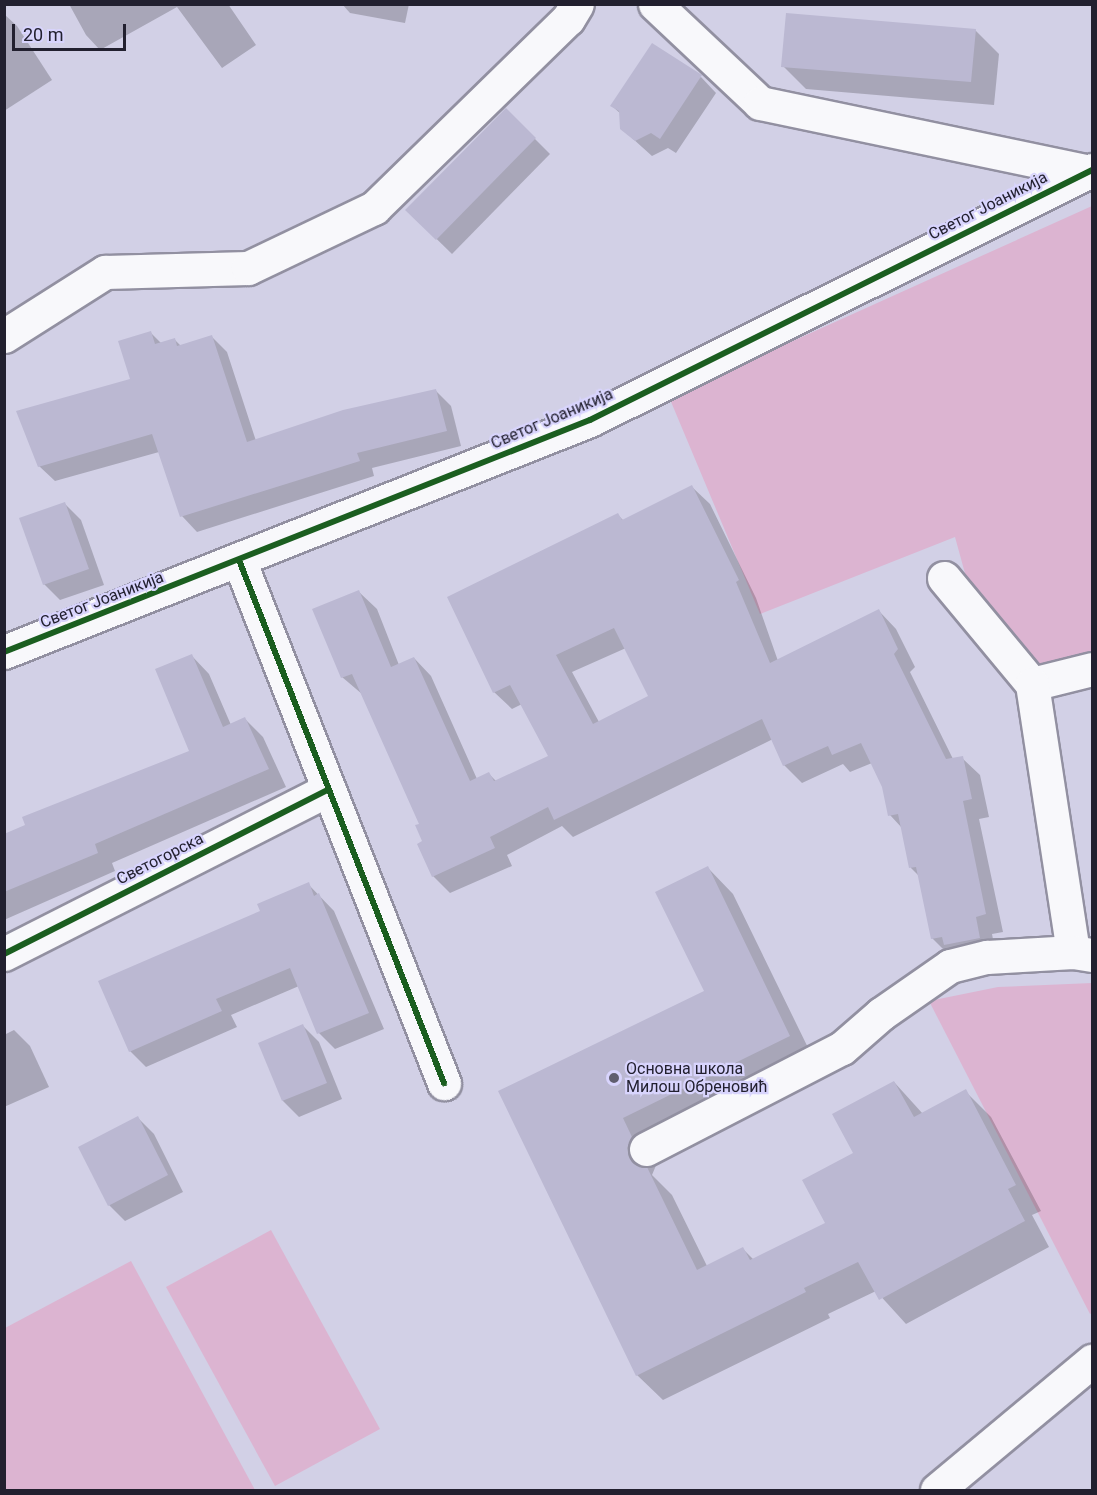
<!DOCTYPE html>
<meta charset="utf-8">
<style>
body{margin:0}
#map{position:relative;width:1097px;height:1495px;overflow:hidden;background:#d2d0e6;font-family:Roboto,sans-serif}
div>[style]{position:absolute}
.green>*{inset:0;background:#dcb4d1}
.shadow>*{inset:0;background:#0003}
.building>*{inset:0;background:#bbb8d2}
.roads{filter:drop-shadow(2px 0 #9290a1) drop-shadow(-2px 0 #9290a1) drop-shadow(0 2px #9290a1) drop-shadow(0 -2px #9290a1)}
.minor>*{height:33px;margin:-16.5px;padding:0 16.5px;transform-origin:16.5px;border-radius:16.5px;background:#f8f8fb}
.cycleway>*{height:6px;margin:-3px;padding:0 3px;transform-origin:3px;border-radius:3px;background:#1b5e20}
.dots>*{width:16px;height:16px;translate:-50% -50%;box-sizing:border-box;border:3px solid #d8d4fd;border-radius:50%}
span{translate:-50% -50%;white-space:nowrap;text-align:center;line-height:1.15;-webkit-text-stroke:4.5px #d8d4fd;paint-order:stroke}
.street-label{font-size:16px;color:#22202f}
.poi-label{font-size:16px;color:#22202f}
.left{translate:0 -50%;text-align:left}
.frame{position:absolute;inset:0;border:6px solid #22202f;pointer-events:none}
.scale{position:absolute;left:12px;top:24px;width:114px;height:27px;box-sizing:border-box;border:3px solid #22202f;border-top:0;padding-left:8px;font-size:18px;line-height:21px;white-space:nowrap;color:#22202f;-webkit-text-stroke:4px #d8d4fd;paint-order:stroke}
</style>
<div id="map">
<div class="green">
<div style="clip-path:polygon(1092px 206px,1092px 658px,1037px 667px,966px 577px,955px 537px,760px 614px,669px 397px)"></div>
<div style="clip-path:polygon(1092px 983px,1092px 1313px,1090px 1314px,929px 1001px,998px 987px)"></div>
<div style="clip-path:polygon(271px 1230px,380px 1429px,275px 1486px,166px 1287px)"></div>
<div style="clip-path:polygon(131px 1261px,255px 1490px,5px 1490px,5px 1328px)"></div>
</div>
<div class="shadow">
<div style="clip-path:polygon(69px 4px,228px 4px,256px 45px,222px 68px,177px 7px,100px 50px,86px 35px)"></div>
<div style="clip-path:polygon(342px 4px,409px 4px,405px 23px,350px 13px)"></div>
<div style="clip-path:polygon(4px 14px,17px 26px,52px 80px,4px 111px)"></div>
<div style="clip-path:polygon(975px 30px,999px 54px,994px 105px,806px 89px,783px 66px)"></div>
<div style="clip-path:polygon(701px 77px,716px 93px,676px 153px,668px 148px,652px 156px,622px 129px,621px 114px,612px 106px)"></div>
<div style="clip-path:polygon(506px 110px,550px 154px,452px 254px,407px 210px)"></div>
<div style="clip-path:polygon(150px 332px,162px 344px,175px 340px,181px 346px,211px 336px,227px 352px,256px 441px,435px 390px,451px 406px,461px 446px,372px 468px,374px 476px,197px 532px,182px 516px,159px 452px,55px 481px,39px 466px,132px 380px)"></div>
<div style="clip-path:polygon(evenodd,692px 487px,710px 504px,756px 598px,778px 661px,879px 611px,896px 629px,915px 667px,910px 672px,953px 759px,962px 758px,980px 775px,989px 817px,979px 819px,1003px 932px,992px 934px,996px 955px,950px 956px,932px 938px,919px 876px,911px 868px,902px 828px,890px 815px,884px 787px,872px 763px,850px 772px,843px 764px,802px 783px,784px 765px,773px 739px,573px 837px,562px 826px,507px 855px,512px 866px,450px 893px,433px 876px,421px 824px,362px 694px,342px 677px,359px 592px,377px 609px,399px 665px,414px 658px,431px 676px,477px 779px,489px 774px,497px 782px,550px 756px,522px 704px,512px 709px,494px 692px,618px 515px,624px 521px,692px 487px,626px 648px,650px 696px,599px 722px,572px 672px,626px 648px)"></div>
<div style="clip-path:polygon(65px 504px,81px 520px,104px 585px,60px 600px,44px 584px)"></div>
<div style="clip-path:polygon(191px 655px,209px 674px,231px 725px,245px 719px,263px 737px,286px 787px,112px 863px,115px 871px,4px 920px,4px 836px,191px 751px)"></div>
<div style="clip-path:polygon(708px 868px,733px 894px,815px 1062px,647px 1143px,657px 1163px,652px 1175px,672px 1195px,707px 1266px,743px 1249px,754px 1260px,827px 1224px,855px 1154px,894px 1082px,923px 1114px,965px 1091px,991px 1117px,1041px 1211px,1032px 1215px,1049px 1247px,906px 1324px,876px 1291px,828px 1314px,830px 1318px,663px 1400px,637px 1375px,500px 1091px,706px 992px)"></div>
<div style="clip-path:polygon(308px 884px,334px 911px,384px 1029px,335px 1049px,319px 1033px,299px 986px,231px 1015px,237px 1027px,146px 1067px,130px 1051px,262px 911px)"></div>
<div style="clip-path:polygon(303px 1026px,319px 1042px,342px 1099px,299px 1117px,283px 1101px,260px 1044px)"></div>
<div style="clip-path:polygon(14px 1030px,30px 1046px,49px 1087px,4px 1107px,4px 1035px)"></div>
<div style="clip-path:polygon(138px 1118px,154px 1134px,183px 1192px,125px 1221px,109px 1205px)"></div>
</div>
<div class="building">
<div style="clip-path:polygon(786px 13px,976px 29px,971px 82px,781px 67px)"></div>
<div style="clip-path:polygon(652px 43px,702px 75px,660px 139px,651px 133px,635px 141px,620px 129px,619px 111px,610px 106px)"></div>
<div style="clip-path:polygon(506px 108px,536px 138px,436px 240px,405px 210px)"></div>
<div style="clip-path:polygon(151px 331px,155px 344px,175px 338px,177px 346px,212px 335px,247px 442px,343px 410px,436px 389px,447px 431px,357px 453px,360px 461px,180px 517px,152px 434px,38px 467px,16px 411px,130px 379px,118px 341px)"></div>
<div style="clip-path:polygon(evenodd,692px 485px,739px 580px,736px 582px,770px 663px,879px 609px,898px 649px,894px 654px,946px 759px,963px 756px,972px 799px,963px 801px,986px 914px,976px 917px,980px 938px,944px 945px,942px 937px,931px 939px,916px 867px,909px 868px,898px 814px,888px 816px,882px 787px,861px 743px,832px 755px,828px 746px,783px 766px,762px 719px,554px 820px,548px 807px,490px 837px,495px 848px,432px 877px,417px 844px,422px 841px,415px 825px,419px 824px,352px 674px,341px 678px,312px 609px,359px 590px,391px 667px,414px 657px,470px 781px,489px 772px,494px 781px,548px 756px,510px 685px,493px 693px,447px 597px,618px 513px,622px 520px,692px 485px,614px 628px,648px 696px,593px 724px,556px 655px,614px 628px)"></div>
<div style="clip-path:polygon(65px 502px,89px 569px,43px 585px,19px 518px)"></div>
<div style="clip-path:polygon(192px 654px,223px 727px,245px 717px,269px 769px,95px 844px,98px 853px,4px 892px,4px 834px,25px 825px,22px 817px,189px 751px,155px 669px)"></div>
<div style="clip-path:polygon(708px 866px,790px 1036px,623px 1118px,632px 1137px,627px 1148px,629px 1157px,636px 1165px,647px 1167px,697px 1270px,743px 1247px,750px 1260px,825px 1223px,802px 1180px,853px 1153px,832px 1114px,894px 1081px,914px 1117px,966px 1089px,1016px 1185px,1008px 1189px,1025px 1221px,879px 1300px,858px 1262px,804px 1288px,806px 1292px,636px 1376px,498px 1091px,704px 991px,655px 892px)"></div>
<div style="clip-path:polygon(309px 882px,314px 896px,319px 893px,369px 1013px,317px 1034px,290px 968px,216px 999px,222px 1011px,129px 1052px,98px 981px,260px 911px,257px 904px)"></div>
<div style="clip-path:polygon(303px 1024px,327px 1083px,282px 1101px,258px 1043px)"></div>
<div style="clip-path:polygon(138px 1116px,168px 1175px,108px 1206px,78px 1147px)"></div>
</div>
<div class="roads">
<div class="minor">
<div style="left:655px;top:4px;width:144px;rotate:43.3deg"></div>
<div style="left:760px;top:103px;width:336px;rotate:11.8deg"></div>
<div style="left:4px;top:336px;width:120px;rotate:-32.4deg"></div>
<div style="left:105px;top:272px;width:143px;rotate:-1.6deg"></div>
<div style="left:248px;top:268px;width:140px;rotate:-25.5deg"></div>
<div style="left:374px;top:208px;width:271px;rotate:-44.3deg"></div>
<div style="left:568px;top:19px;width:17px;rotate:-59deg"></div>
<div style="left:239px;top:560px;width:562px;rotate:68.6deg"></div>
<div style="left:944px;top:578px;width:138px;rotate:50.3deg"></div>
<div style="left:1032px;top:684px;width:62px;rotate:-14deg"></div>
<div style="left:4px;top:652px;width:630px;rotate:-21.6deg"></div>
<div style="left:590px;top:420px;width:561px;rotate:-26.47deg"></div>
<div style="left:1032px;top:684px;width:271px;rotate:81.3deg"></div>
<div style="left:4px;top:954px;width:364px;rotate:-26.9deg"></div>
<div style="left:646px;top:1149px;width:220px;rotate:-27.3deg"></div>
<div style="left:842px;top:1048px;width:52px;rotate:-41.1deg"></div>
<div style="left:881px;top:1014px;width:84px;rotate:-34.8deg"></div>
<div style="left:950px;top:966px;width:38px;rotate:-14deg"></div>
<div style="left:987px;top:957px;width:86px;rotate:-3.3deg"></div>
<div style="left:1073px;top:952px;width:19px;rotate:9deg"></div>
<div style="left:937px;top:1490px;width:202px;rotate:-39.8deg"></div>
</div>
</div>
<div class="cycleway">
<div style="left:239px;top:560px;width:562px;rotate:68.6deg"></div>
<div style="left:4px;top:652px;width:630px;rotate:-21.6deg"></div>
<div style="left:590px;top:420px;width:561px;rotate:-26.47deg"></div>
<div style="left:4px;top:954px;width:364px;rotate:-26.9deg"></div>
</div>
<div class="dots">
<div style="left:614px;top:1078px;background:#605e6f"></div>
</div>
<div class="street-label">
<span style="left:988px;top:206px;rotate:-27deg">Светог Јоаникија</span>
<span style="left:552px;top:419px;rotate:-23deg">Светог Јоаникија</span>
<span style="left:102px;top:600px;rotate:-21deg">Светог Јоаникија</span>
<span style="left:160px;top:859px;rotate:-27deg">Светогорска</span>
</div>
<div class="poi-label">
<span class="left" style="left:626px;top:1078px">Основна школа<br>Милош Обреновић</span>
</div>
<div class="frame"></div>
<div class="scale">20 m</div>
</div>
